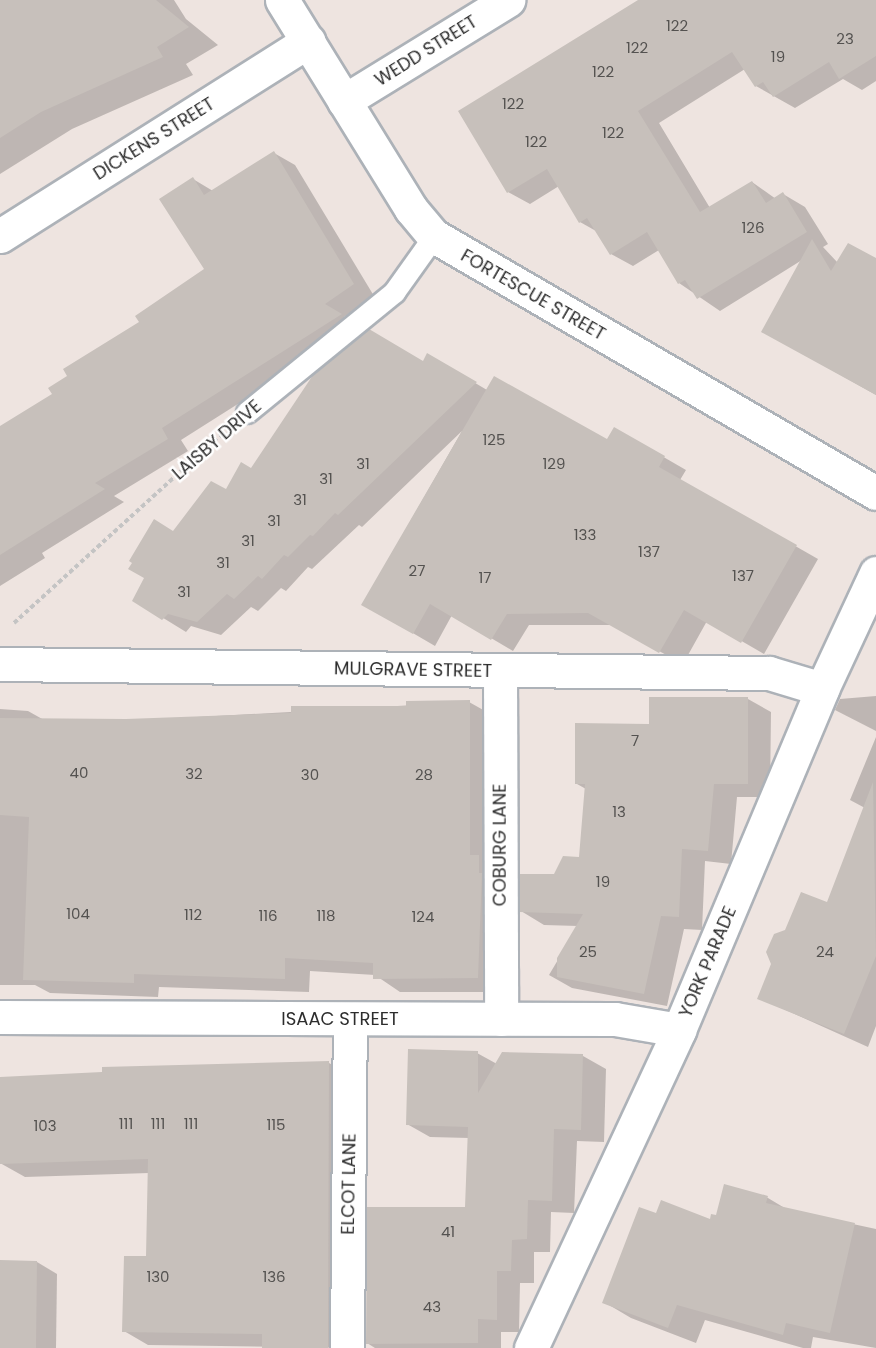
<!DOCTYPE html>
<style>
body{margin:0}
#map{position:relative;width:876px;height:1348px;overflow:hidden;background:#eee4e0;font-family:Poppins,sans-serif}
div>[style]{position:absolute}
.shadow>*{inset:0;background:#0003}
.building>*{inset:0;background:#c7c0bb}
.path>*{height:4px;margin-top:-2px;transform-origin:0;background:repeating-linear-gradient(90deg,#c4c4c4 0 4.5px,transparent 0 7.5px)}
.roads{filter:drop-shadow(2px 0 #adb2b8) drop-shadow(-2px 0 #adb2b8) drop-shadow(0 2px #adb2b8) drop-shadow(0 -2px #adb2b8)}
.service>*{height:21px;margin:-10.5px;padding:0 10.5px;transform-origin:10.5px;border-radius:10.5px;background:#fff}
.minor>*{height:33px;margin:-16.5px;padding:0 16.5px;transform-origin:16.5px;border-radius:16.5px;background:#fff}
span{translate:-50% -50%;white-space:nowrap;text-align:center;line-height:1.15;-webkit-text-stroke:5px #fff;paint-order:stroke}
.number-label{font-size:15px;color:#545250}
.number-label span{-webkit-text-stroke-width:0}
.street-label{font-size:18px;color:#2d2d2d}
</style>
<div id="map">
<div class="shadow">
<div style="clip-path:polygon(0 0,174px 0,186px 19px,218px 45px,186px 64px,193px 75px,72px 129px,0 174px)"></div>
<div style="clip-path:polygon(641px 0,876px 0,876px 81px,862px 90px,843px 79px,795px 108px,756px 86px,745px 69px,659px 123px,710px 208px,752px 182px,776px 199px,783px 194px,805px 207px,828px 244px,823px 247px,838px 263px,876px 271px,876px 395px,763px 331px,802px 260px,720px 311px,679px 283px,659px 250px,633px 266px,611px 254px,596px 231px,580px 222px,559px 186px,530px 204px,508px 192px)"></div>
<div style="clip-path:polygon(274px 153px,295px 165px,374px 296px,344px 317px,361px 326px,181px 440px,188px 451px,114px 496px,124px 502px,42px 553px,45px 558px,0 586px,0 428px,54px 394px,206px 269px,193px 179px,213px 191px)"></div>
<div style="clip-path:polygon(428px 355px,487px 390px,608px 441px,615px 429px,686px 470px,680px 480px,818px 559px,764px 654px,707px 621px,683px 664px,611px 625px,529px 625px,513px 651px,452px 615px,435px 646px,363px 604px,462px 431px,362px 527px,359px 525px,312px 569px,308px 567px,286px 591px,281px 588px,258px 611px,251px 607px,221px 635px,191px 626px,186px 632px,134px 600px,174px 533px,252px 470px,423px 363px)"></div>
<div style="clip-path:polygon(876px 696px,876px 731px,835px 710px,840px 699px)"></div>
<div style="clip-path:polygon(748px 699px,771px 712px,770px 797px,737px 797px,731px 864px,705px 861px,702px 930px,684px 929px,667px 1006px,572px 988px,549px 975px,578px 926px,544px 925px,521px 911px,555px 875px,581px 858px,586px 789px,577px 784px,650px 725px)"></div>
<div style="clip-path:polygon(469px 702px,494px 716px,503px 992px,400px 992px,375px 975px,310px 971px,309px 992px,159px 987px,158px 997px,50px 993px,35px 985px,0 985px,0 709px,28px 711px,44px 720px,126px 721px)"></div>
<div style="clip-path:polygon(876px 737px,876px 1026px,868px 1047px,759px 998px,786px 931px,828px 904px,865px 808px,850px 800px)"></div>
<div style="clip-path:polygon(477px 1053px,497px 1064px,583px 1056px,606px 1069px,604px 1142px,577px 1141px,574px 1213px,551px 1212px,550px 1252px,534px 1252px,534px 1283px,520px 1283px,519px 1332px,501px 1332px,501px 1348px,375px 1348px,367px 1343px,466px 1209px,469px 1138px,430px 1137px,407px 1124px)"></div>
<div style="clip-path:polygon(329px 1063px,353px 1077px,355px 1348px,148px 1345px,124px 1331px,147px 1258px,149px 1173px,25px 1177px,0 1163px,0 1079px)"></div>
<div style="clip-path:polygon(725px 1186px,768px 1198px,788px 1210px,876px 1229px,876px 1348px,813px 1337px,811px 1348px,803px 1348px,705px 1320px,696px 1343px,631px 1318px,604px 1302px,657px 1215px,711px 1221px,717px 1217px)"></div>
<div style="clip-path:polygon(0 1262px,37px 1262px,57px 1274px,56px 1348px,0 1348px)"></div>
</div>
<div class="building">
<div style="clip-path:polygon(0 0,156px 0,189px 27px,157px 47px,163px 57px,41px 112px,0 138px)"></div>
<div style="clip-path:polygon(638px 0,876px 0,876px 56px,839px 79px,829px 62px,773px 97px,763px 82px,755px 87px,732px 52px,638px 111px,700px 212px,752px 181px,766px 203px,783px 192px,807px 232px,697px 299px,685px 280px,678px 284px,647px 232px,610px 255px,587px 218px,579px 223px,547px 169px,507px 193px,458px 111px)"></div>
<div style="clip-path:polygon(274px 151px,354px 284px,325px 304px,342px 314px,162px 428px,168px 439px,95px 483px,105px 489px,0 555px,0 426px,52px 394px,48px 388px,67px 376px,63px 369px,139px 322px,135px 316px,204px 269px,159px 199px,193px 177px,204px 195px)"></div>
<div style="clip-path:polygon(812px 239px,831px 271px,848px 243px,876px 258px,876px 395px,761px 332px)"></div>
<div style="clip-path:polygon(369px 329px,423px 361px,427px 353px,477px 382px,338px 515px,335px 513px,313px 536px,310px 535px,288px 557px,284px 555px,262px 579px,258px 576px,234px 599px,227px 594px,197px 622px,168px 614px,162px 620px,132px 601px,144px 578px,128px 569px,132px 563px,129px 561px,154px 519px,173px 531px,211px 481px,226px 489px,241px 462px,251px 468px,313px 375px)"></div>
<div style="clip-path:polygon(494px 376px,607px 439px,614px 427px,665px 456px,659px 467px,797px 545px,741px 643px,684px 610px,659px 653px,588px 613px,507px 614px,491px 640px,430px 604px,413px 634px,361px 605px)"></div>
<div style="clip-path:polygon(649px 697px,748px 697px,748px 784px,714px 784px,708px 851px,682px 849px,679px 917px,661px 916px,644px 994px,557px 977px,557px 958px,583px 914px,519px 912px,519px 874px,554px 874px,563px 856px,579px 857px,585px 784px,575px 784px,575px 723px,649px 724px)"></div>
<div style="clip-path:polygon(470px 700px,470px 855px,479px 855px,479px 873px,482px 873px,478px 978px,373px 979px,373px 963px,285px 958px,285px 979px,134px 974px,134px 983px,23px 980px,29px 817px,0 815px,0 718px,126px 719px,291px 713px,291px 706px,406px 706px,406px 701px)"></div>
<div style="clip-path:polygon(873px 782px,876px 956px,844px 1034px,757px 999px,771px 964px,766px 952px,774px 934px,785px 930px,801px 892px,827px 902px)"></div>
<div style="clip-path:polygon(408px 1049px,478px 1051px,478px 1093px,502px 1052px,583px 1054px,581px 1130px,554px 1129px,552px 1201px,528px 1200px,527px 1239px,512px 1240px,511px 1271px,497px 1271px,497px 1320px,478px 1319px,478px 1343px,366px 1344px,367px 1207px,465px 1207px,468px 1127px,406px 1125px)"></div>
<div style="clip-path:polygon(329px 1061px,328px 1348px,262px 1348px,262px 1334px,122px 1332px,124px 1256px,146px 1256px,148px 1159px,0 1164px,0 1077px,102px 1072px,102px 1067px)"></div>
<div style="clip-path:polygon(724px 1184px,768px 1196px,766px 1203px,855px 1223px,830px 1333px,786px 1323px,783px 1335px,677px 1305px,668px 1328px,602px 1303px,639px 1207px,656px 1213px,661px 1200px,710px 1219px,711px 1214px,716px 1215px)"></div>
<div style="clip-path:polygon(0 1260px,37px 1261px,36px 1348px,0 1348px)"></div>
</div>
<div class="path">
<div style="left:14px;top:623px;width:281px;rotate:-42.3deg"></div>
</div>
<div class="roads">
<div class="service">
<div style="left:247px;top:412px;width:190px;rotate:-39.2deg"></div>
<div style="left:394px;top:292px;width:69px;rotate:-54.5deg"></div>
</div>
<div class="minor">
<div style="left:282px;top:0;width:246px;rotate:58.3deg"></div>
<div style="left:411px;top:209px;width:35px;rotate:50deg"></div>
<div style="left:434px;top:236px;width:511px;rotate:30.18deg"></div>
<div style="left:344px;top:101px;width:193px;rotate:-31.6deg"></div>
<div style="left:0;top:236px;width:365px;rotate:-32.3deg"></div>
<div style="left:0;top:664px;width:769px;rotate:0.67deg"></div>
<div style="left:769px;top:673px;width:55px;rotate:16.8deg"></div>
<div style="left:500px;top:671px;width:348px;rotate:89.8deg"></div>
<div style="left:0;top:1017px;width:615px;rotate:0.19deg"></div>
<div style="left:615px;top:1019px;width:65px;rotate:9.8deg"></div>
<div style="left:347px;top:1348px;width:328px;rotate:-89.5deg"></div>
<div style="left:531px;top:1348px;width:351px;rotate:-65deg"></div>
<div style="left:679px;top:1030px;width:370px;rotate:-67.2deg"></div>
<div style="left:822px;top:689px;width:128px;rotate:-65deg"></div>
</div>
</div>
<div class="number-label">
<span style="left:677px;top:26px">122</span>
<span style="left:845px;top:39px">23</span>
<span style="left:637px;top:48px">122</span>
<span style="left:778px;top:57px">19</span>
<span style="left:603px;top:72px">122</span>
<span style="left:513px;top:104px">122</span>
<span style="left:613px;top:133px">122</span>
<span style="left:536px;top:142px">122</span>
<span style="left:753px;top:228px">126</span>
<span style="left:494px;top:440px">125</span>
<span style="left:363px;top:464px">31</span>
<span style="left:554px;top:464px">129</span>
<span style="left:326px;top:479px">31</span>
<span style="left:300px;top:500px">31</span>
<span style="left:274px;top:521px">31</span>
<span style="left:585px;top:535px">133</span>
<span style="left:248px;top:541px">31</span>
<span style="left:649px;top:552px">137</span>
<span style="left:223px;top:563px">31</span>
<span style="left:417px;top:571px">27</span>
<span style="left:743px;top:576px">137</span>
<span style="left:485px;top:578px">17</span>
<span style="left:184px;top:592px">31</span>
<span style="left:635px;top:741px">7</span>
<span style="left:79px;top:773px">40</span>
<span style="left:194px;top:774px">32</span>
<span style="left:310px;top:775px">30</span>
<span style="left:424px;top:775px">28</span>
<span style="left:619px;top:812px">13</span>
<span style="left:603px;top:882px">19</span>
<span style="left:78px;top:914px">104</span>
<span style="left:193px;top:915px">112</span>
<span style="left:268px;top:916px">116</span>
<span style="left:326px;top:916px">118</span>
<span style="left:423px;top:917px">124</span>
<span style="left:588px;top:952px">25</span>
<span style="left:825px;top:952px">24</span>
<span style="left:126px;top:1124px">111</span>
<span style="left:158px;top:1124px">111</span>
<span style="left:191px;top:1124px">111</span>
<span style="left:276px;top:1125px">115</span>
<span style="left:45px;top:1126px">103</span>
<span style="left:448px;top:1232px">41</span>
<span style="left:158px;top:1277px">130</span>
<span style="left:274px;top:1277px">136</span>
<span style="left:432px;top:1307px">43</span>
</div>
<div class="street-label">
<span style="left:426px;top:51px;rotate:-32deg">WEDD STREET</span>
<span style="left:154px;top:139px;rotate:-32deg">DICKENS STREET</span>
<span style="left:533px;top:295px;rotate:30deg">FORTESCUE STREET</span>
<span style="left:217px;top:440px;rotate:-41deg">LAISBY DRIVE</span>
<span style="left:413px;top:670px;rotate:1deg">MULGRAVE STREET</span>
<span style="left:500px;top:845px;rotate:-90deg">COBURG LANE</span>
<span style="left:708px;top:962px;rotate:-67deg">YORK PARADE</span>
<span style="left:340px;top:1019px">ISAAC STREET</span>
<span style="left:349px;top:1184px;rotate:-89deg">ELCOT LANE</span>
</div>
</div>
